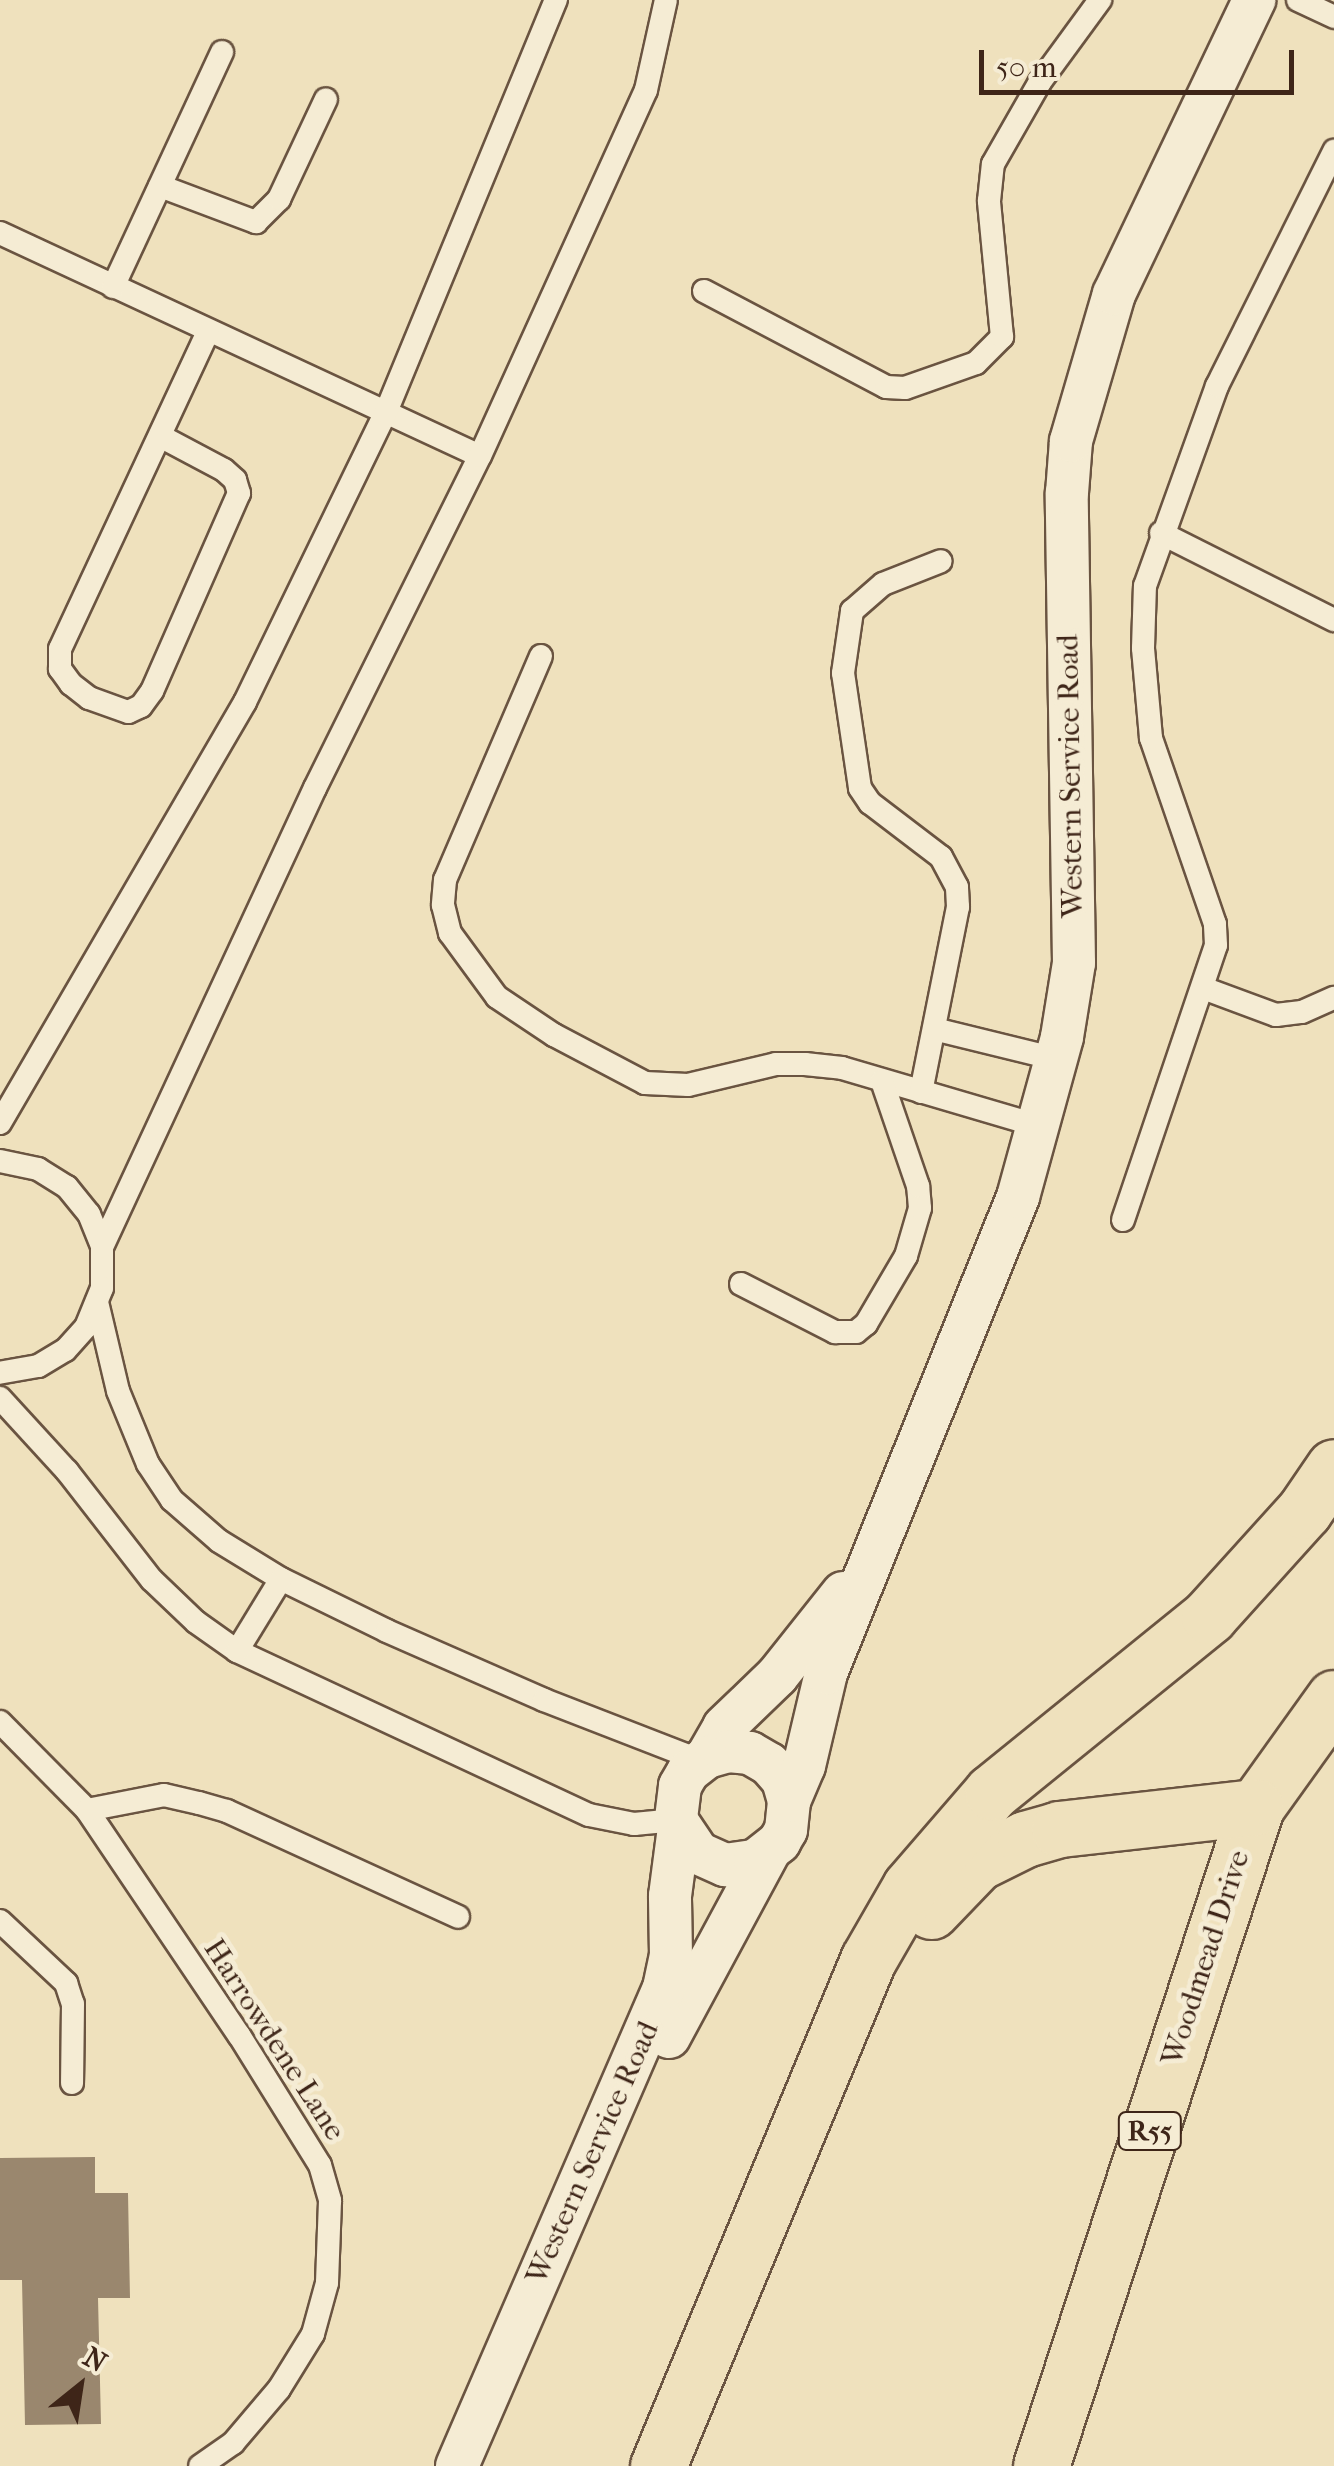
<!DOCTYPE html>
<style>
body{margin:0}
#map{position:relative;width:1334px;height:2466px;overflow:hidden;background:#efe1bd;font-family:"IM FELL French Canon",serif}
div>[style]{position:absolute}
.building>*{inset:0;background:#9a876e}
.roads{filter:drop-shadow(2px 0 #6a5441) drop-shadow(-2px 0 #6a5441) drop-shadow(0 2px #6a5441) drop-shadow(0 -2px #6a5441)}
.service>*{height:22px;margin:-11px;padding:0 11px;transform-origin:11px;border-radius:11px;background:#f5ecd4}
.minor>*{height:42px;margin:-21px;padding:0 21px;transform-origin:21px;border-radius:21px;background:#f5ecd4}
.primary>*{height:55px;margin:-27.5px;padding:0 27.5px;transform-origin:27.5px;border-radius:27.5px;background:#efe1bd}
.motorway>*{height:55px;margin:-27.5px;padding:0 27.5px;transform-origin:27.5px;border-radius:27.5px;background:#efe1bd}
span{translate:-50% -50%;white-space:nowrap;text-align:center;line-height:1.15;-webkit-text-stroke:10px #f5ecd4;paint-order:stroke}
.shield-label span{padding:2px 8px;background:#f5ecd4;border:2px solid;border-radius:8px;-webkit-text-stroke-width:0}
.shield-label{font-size:28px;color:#3e2518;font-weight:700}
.street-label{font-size:30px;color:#3e2518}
.north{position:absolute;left:30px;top:2336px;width:100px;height:100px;-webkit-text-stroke:8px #f5ecd4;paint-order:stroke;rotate:30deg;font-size:28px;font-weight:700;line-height:40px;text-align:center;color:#3e2518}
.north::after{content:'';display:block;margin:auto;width:35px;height:45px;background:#3e2518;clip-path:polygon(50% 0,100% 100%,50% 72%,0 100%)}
.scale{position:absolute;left:979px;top:50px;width:315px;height:45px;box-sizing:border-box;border:5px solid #3e2518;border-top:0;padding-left:12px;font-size:30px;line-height:35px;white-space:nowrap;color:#3e2518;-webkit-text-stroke:8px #f5ecd4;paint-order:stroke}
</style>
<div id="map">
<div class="building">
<div style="clip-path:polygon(95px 2157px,95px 2193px,128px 2193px,130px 2298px,98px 2298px,101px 2424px,25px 2425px,22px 2280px,0 2280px,0 2158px)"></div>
</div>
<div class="roads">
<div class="service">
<div style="left:1298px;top:0;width:40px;rotate:25deg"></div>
<div style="left:160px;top:186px;width:103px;rotate:20.6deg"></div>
<div style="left:256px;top:222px;width:33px;rotate:-45deg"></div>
<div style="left:279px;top:199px;width:110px;rotate:-64.8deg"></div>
<div style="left:0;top:233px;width:529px;rotate:24.92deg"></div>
<div style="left:113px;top:287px;width:259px;rotate:-65.1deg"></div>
<div style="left:704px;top:291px;width:206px;rotate:27.8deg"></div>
<div style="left:886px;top:387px;width:19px;rotate:3deg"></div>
<div style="left:905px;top:388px;width:75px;rotate:-19.4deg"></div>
<div style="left:976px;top:363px;width:37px;rotate:-45deg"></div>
<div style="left:1002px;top:337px;width:137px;rotate:-95.5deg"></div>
<div style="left:989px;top:201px;width:37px;rotate:-84deg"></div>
<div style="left:993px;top:164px;width:95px;rotate:-60.2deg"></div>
<div style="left:1040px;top:82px;width:102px;rotate:-53.8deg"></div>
<div style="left:160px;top:436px;width:72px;rotate:28deg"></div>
<div style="left:224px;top:470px;width:15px;rotate:42deg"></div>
<div style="left:235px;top:480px;width:14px;rotate:73deg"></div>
<div style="left:239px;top:493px;width:216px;rotate:113.7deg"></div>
<div style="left:152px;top:691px;width:19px;rotate:126deg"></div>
<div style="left:141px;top:706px;width:14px;rotate:155deg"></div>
<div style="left:128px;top:712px;width:41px;rotate:-160.3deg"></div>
<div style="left:89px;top:698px;width:23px;rotate:-142deg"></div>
<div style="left:71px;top:684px;width:19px;rotate:-126deg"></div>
<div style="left:60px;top:669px;width:20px;rotate:-90deg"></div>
<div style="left:60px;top:649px;width:350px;rotate:-65deg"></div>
<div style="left:1161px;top:533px;width:194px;rotate:26.7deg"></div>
<div style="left:541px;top:656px;width:244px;rotate:113.2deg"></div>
<div style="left:445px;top:880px;width:25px;rotate:95deg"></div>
<div style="left:443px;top:905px;width:29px;rotate:76deg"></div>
<div style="left:450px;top:933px;width:79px;rotate:53.7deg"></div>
<div style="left:497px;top:997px;width:69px;rotate:33.7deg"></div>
<div style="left:554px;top:1035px;width:103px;rotate:27.8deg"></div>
<div style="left:645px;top:1083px;width:43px;rotate:2.7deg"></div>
<div style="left:688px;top:1085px;width:90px;rotate:-13.4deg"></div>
<div style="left:776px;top:1064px;width:29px"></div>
<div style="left:805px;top:1064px;width:37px;rotate:6deg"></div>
<div style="left:842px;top:1068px;width:205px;rotate:16.4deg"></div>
<div style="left:1203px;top:988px;width:78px;rotate:20.3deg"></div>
<div style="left:1276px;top:1015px;width:26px;rotate:-7deg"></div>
<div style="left:1302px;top:1012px;width:35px;rotate:-24deg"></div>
<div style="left:934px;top:1029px;width:126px;rotate:13.8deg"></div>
<div style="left:921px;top:1092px;width:189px;rotate:-78.7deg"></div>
<div style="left:958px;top:907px;width:20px;rotate:-93deg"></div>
<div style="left:957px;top:887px;width:34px;rotate:-118deg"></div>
<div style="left:941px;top:857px;width:89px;rotate:-142.7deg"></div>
<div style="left:870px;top:803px;width:18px;rotate:-124deg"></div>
<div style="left:860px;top:788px;width:116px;rotate:-98.4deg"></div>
<div style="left:843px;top:673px;width:63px;rotate:-81.7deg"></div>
<div style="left:852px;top:611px;width:41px;rotate:-41.1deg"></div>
<div style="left:883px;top:584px;width:62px;rotate:-21.6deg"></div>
<div style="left:0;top:1123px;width:487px;rotate:-59.8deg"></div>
<div style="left:245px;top:702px;width:322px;rotate:-64.1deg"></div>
<div style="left:386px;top:412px;width:446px;rotate:-67.6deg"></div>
<div style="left:0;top:1161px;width:39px;rotate:12deg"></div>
<div style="left:38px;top:1169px;width:34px;rotate:32deg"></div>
<div style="left:67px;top:1187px;width:35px;rotate:51deg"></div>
<div style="left:89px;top:1214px;width:35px;rotate:68deg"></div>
<div style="left:102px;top:1247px;width:41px;rotate:90deg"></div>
<div style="left:102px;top:1288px;width:42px;rotate:112.3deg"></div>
<div style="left:86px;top:1327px;width:31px;rotate:132deg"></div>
<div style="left:65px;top:1350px;width:31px;rotate:149deg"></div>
<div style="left:38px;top:1366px;width:39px;rotate:170deg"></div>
<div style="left:1123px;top:1220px;width:290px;rotate:-71.3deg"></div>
<div style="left:1216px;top:945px;width:21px;rotate:-93deg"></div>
<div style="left:1215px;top:924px;width:197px;rotate:-109deg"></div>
<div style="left:1151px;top:738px;width:90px;rotate:-95.1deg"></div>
<div style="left:1143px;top:648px;width:62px;rotate:-88.2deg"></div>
<div style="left:1145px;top:586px;width:213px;rotate:-70.2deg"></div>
<div style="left:1217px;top:386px;width:263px;rotate:-63.5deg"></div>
<div style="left:102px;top:1247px;width:506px;rotate:-65.11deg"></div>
<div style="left:315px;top:788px;width:371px;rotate:-63.6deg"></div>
<div style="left:480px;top:456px;width:402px;rotate:-65.6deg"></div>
<div style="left:646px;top:90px;width:92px;rotate:-77.5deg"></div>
<div style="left:741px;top:1284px;width:106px;rotate:27.1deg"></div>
<div style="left:835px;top:1332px;width:21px"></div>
<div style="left:856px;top:1332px;width:13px;rotate:-39deg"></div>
<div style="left:866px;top:1324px;width:79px;rotate:-59.5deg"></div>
<div style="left:906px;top:1256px;width:50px;rotate:-73.7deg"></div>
<div style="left:920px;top:1208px;width:22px;rotate:-95deg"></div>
<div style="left:918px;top:1186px;width:111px;rotate:-108.9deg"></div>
<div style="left:97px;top:1302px;width:91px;rotate:76.7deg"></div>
<div style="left:118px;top:1391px;width:79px;rotate:67.7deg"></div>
<div style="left:148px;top:1464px;width:43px;rotate:56.3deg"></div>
<div style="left:172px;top:1500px;width:62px;rotate:41.1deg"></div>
<div style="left:219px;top:1541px;width:73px;rotate:31.5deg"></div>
<div style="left:281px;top:1579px;width:118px;rotate:26.1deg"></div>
<div style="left:387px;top:1631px;width:171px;rotate:23.7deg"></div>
<div style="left:544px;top:1700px;width:168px;rotate:21.2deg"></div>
<div style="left:0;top:1398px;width:99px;rotate:47.5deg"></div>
<div style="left:67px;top:1471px;width:138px;rotate:52.1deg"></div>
<div style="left:152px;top:1580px;width:61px;rotate:43.7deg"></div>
<div style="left:196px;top:1622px;width:50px;rotate:35.3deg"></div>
<div style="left:237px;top:1651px;width:388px;rotate:25deg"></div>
<div style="left:589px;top:1815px;width:46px;rotate:11.3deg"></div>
<div style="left:634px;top:1824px;width:42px;rotate:-5.4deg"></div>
<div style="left:237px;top:1651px;width:84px;rotate:-58.6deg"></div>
<div style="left:0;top:1722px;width:124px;rotate:45.3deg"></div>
<div style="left:87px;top:1810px;width:272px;rotate:56deg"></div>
<div style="left:239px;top:2035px;width:153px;rotate:58.1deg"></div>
<div style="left:320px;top:2165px;width:37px;rotate:74deg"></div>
<div style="left:330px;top:2201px;width:82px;rotate:92.1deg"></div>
<div style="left:327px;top:2283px;width:53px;rotate:105.4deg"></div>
<div style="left:313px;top:2334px;width:65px;rotate:121.7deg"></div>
<div style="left:279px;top:2389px;width:71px;rotate:130.4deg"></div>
<div style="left:233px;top:2443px;width:40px;rotate:145.1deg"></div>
<div style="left:87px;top:1810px;width:78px;rotate:-11deg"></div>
<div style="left:164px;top:1795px;width:36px;rotate:13deg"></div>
<div style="left:199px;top:1803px;width:29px;rotate:16deg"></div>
<div style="left:227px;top:1811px;width:254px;rotate:24.6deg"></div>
<div style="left:0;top:1921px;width:91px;rotate:43.2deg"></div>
<div style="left:66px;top:1983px;width:22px;rotate:72deg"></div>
<div style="left:73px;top:2004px;width:79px;rotate:90.7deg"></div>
</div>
<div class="minor">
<div style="left:707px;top:1757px;width:34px;rotate:-60deg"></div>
<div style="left:724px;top:1727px;width:74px;rotate:-43.9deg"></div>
<div style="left:777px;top:1676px;width:106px;rotate:-51.5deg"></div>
<div style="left:789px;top:1801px;width:22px;rotate:-106deg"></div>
<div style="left:783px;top:1780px;width:21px;rotate:-131deg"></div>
<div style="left:769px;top:1764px;width:22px;rotate:-150deg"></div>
<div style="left:750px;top:1753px;width:22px;rotate:-175deg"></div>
<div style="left:728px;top:1751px;width:22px;rotate:164deg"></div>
<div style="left:707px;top:1757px;width:24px;rotate:142deg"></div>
<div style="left:688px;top:1772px;width:16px;rotate:120deg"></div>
<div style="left:680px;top:1786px;width:34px;rotate:97deg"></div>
<div style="left:676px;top:1820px;width:40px;rotate:56deg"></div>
<div style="left:698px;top:1853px;width:30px;rotate:24deg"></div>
<div style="left:725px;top:1865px;width:30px;rotate:-8deg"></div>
<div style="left:755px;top:1861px;width:31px;rotate:-38deg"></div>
<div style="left:779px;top:1842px;width:14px;rotate:-60deg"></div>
<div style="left:786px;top:1830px;width:29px;rotate:-84deg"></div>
<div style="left:789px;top:1801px;width:38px;rotate:-67deg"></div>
<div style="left:804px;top:1766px;width:96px;rotate:-76.7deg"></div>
<div style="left:826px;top:1673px;width:513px;rotate:-68.03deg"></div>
<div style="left:1018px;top:1197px;width:166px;rotate:-74.6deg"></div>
<div style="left:1062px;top:1037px;width:75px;rotate:-80.8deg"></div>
<div style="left:1074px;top:963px;width:470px;rotate:-90.9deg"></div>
<div style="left:1067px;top:493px;width:52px;rotate:-85.6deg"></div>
<div style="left:1071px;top:441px;width:153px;rotate:-73.7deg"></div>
<div style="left:1114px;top:294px;width:326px;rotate:-64.5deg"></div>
<div style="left:669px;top:2037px;width:209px;rotate:-61.7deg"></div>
<div style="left:457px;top:2466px;width:521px;rotate:-66.58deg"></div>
<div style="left:664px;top:1988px;width:33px;rotate:-78deg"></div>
<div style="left:671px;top:1956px;width:60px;rotate:-91deg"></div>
<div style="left:670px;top:1896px;width:69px;rotate:-82.5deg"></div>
</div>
<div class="primary">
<div style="left:1041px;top:2466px;width:693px;rotate:-71.93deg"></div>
<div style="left:1256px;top:1807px;width:134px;rotate:-54.4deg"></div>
</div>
<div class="motorway">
<div style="left:931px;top:1911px;width:66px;rotate:-46.2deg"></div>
<div style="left:977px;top:1863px;width:54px;rotate:-26.6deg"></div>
<div style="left:1025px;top:1839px;width:35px;rotate:-16deg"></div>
<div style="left:1059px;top:1829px;width:198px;rotate:-6.4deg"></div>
<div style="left:658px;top:2466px;width:548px;rotate:-67.46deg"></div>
<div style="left:868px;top:1960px;width:84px;rotate:-60.1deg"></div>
<div style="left:910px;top:1887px;width:125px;rotate:-49.2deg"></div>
<div style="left:992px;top:1792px;width:279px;rotate:-39deg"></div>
<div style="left:1209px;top:1616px;width:142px;rotate:-47.9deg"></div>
<div style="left:1304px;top:1511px;width:53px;rotate:-55.7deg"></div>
</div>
</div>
<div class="shield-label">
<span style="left:1150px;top:2131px">R55</span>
</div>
<div class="street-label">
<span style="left:1071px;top:776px;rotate:-91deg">Western Service Road</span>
<span style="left:1206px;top:1958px;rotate:-72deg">Woodmead Drive</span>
<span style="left:274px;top:2040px;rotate:57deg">Harrowdene Lane</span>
<span style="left:593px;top:2153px;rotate:-66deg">Western Service Road</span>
</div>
<div class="north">N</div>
<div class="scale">50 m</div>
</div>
